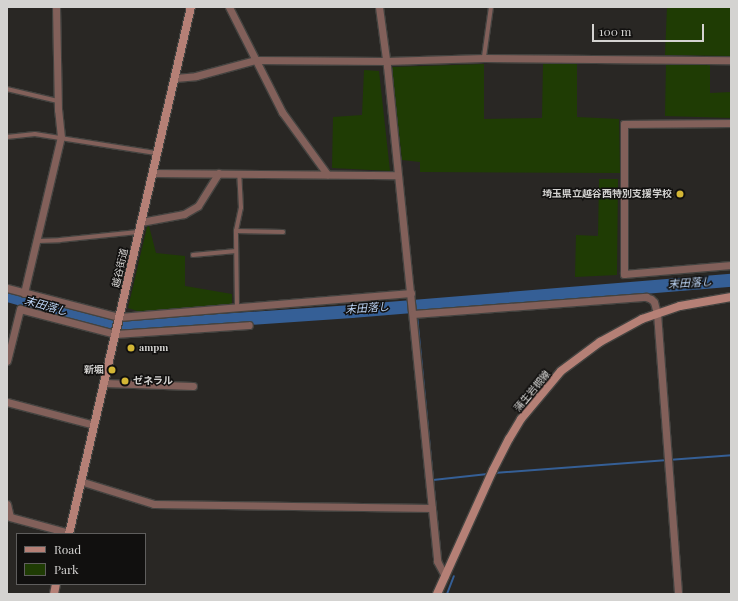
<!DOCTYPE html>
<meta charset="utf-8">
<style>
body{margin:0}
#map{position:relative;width:738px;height:601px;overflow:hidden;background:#292724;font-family:"Playfair Display","Noto Sans JP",serif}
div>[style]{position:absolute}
.green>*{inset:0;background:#1f3c04}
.stream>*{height:2px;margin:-1px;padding:0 1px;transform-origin:1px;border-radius:1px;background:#355f96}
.river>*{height:13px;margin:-6.5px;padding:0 6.5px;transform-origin:6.5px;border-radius:6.5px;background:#355f96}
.roads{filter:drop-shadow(1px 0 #444340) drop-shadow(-1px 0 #444340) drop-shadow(0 1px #444340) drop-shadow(0 -1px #444340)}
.lane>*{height:3.5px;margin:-1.75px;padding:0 1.75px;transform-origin:1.75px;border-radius:1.75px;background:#82605a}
.street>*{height:7px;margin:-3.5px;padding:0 3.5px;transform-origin:3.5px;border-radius:3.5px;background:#82605a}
.secondary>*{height:8px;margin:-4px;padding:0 4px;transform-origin:4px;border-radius:4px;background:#b58076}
.dots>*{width:11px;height:11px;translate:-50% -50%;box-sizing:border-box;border:2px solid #11100f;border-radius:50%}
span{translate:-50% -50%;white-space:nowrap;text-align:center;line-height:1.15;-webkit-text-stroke:3px #11100f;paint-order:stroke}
.poi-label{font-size:10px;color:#d4d3d1;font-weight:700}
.right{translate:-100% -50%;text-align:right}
.left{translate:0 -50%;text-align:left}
.street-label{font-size:10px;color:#d4d3d1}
.water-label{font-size:11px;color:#bcd4f5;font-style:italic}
.frame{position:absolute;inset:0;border:8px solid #d4d3d1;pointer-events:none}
.legend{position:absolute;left:16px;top:533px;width:130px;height:52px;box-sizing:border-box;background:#11100f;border:1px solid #5f5e5d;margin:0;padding:5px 7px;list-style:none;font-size:12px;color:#d4d3d1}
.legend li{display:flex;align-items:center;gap:8px;height:20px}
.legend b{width:20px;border:1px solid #5f5e5d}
.scale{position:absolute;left:592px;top:24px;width:112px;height:18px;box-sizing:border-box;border:2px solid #d4d3d1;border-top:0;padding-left:5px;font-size:12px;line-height:14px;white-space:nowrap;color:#d4d3d1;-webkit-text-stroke:3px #11100f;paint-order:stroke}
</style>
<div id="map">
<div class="green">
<div style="clip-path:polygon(667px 7px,731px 7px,731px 56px,665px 55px)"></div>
<div style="clip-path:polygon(577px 62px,577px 117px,619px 119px,620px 173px,420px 172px,420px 162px,402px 160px,392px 67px,484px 64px,484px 119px,542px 118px,543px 63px)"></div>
<div style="clip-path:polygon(666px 64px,710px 64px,710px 93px,731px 92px,731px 118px,665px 116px)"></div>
<div style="clip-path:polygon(364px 70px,379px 71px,390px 171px,332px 168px,333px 117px,362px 115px)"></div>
<div style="clip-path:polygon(599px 179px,618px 179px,617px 275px,575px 277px,576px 235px,598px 236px)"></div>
<div style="clip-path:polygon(149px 226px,156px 253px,185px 256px,185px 286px,232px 294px,232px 305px,137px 315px,137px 311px,128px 308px,147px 227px)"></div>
</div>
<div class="stream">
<div style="left:416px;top:305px;width:7px;rotate:90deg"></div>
<div style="left:417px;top:316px;width:245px;rotate:84.4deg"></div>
<div style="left:494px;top:473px;width:238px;rotate:-4.3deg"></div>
<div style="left:433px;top:480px;width:55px;rotate:-6.2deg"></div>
<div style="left:447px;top:594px;width:19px;rotate:-69deg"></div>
</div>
<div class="river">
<div style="left:7px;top:295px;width:107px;rotate:15.7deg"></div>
<div style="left:110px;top:324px;width:21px;rotate:5deg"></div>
<div style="left:131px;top:326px;width:221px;rotate:-3.9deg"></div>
<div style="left:351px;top:311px;width:381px;rotate:-4.7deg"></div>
</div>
<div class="roads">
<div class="lane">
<div style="left:484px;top:57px;width:50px;rotate:-82deg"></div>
<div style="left:7px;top:89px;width:52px;rotate:13.2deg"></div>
<div style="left:7px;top:137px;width:28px;rotate:-6deg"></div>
<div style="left:35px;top:134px;width:122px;rotate:8.9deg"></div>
<div style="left:236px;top:231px;width:47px;rotate:1.2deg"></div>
<div style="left:37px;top:241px;width:23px;rotate:-2deg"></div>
<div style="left:60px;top:240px;width:78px;rotate:-5.9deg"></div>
<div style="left:193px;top:255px;width:43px;rotate:-5.3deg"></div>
<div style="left:237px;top:307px;width:76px;rotate:-90.8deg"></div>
<div style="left:236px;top:231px;width:24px;rotate:-78deg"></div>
<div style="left:241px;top:208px;width:34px;rotate:-93deg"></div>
</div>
<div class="street">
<div style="left:229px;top:7px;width:118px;rotate:63.2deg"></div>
<div style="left:282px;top:112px;width:77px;rotate:54deg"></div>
<div style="left:379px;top:7px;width:60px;rotate:82.3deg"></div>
<div style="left:387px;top:66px;width:498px;rotate:84.2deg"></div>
<div style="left:437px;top:561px;width:17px;rotate:62deg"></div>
<div style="left:175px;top:78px;width:21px;rotate:-5deg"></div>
<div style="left:196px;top:76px;width:61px;rotate:-15.2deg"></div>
<div style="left:255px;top:60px;width:131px;rotate:0.4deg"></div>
<div style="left:386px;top:61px;width:98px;rotate:-1.8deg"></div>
<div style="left:484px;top:58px;width:247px;rotate:0.5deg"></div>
<div style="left:731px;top:123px;width:107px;rotate:179.5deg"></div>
<div style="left:624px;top:124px;width:150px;rotate:90deg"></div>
<div style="left:624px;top:274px;width:107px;rotate:-4.8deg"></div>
<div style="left:152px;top:173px;width:246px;rotate:0.5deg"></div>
<div style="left:141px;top:222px;width:44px;rotate:-10.5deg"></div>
<div style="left:184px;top:214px;width:16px;rotate:-30deg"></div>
<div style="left:198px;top:206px;width:39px;rotate:-58deg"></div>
<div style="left:7px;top:288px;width:116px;rotate:14.5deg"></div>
<div style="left:119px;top:317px;width:293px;rotate:-4.7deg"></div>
<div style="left:24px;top:293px;width:160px;rotate:-76.7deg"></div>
<div style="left:61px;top:137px;width:27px;rotate:-96deg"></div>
<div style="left:58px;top:110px;width:103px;rotate:-91.1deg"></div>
<div style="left:413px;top:314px;width:234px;rotate:-4.2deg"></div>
<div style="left:646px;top:297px;width:5px;rotate:22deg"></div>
<div style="left:651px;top:299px;width:4px;rotate:45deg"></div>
<div style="left:654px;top:302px;width:11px;rotate:75deg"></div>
<div style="left:657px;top:313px;width:282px;rotate:85.7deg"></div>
<div style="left:7px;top:361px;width:54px;rotate:-76deg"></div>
<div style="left:20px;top:309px;width:98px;rotate:14.7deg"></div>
<div style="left:115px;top:334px;width:134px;rotate:-3.8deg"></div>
<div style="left:104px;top:383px;width:89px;rotate:1.9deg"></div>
<div style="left:7px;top:402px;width:90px;rotate:14.8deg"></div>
<div style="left:80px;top:481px;width:77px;rotate:17.3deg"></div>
<div style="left:154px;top:504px;width:278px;rotate:0.8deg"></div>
<div style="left:7px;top:504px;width:13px;rotate:77deg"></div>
<div style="left:10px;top:517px;width:61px;rotate:15.2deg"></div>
</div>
<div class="secondary">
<div style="left:69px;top:534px;width:541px;rotate:-76.97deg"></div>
<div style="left:54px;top:594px;width:10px;rotate:-79deg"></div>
<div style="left:437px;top:594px;width:136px;rotate:-65.7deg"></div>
<div style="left:493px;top:470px;width:35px;rotate:-63deg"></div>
<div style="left:509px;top:439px;width:23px;rotate:-59deg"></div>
<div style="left:521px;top:419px;width:62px;rotate:-50.2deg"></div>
<div style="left:561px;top:371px;width:49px;rotate:-36.6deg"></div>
<div style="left:600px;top:342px;width:48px;rotate:-28.7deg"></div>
<div style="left:642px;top:319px;width:40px;rotate:-18.9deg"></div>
<div style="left:680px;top:306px;width:52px;rotate:-10deg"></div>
</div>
</div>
<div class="dots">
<div style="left:680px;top:194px;background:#d3b635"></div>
<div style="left:131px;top:348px;background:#d3b635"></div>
<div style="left:112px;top:370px;background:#d3b635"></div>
<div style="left:125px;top:381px;background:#d3b635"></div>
</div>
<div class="poi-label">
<span class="right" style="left:672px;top:194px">埼玉県立越谷西特別支援学校</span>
<span class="left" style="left:139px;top:348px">ampm</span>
<span class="right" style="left:104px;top:370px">新堀</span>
<span class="left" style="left:133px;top:381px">ゼネラル</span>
</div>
<div class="street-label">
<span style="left:120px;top:268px;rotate:-77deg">越谷街道</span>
<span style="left:532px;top:391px;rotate:-50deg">蒲生岩槻線</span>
</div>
<div class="water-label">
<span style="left:690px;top:283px;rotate:-4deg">末田落し</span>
<span style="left:46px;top:306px;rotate:16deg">末田落し</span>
<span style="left:367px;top:308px;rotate:-4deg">末田落し</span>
</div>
<div class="frame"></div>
<ul class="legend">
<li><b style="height:5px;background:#b58076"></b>Road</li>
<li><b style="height:11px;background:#1f3c04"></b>Park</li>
</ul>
<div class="scale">100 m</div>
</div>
